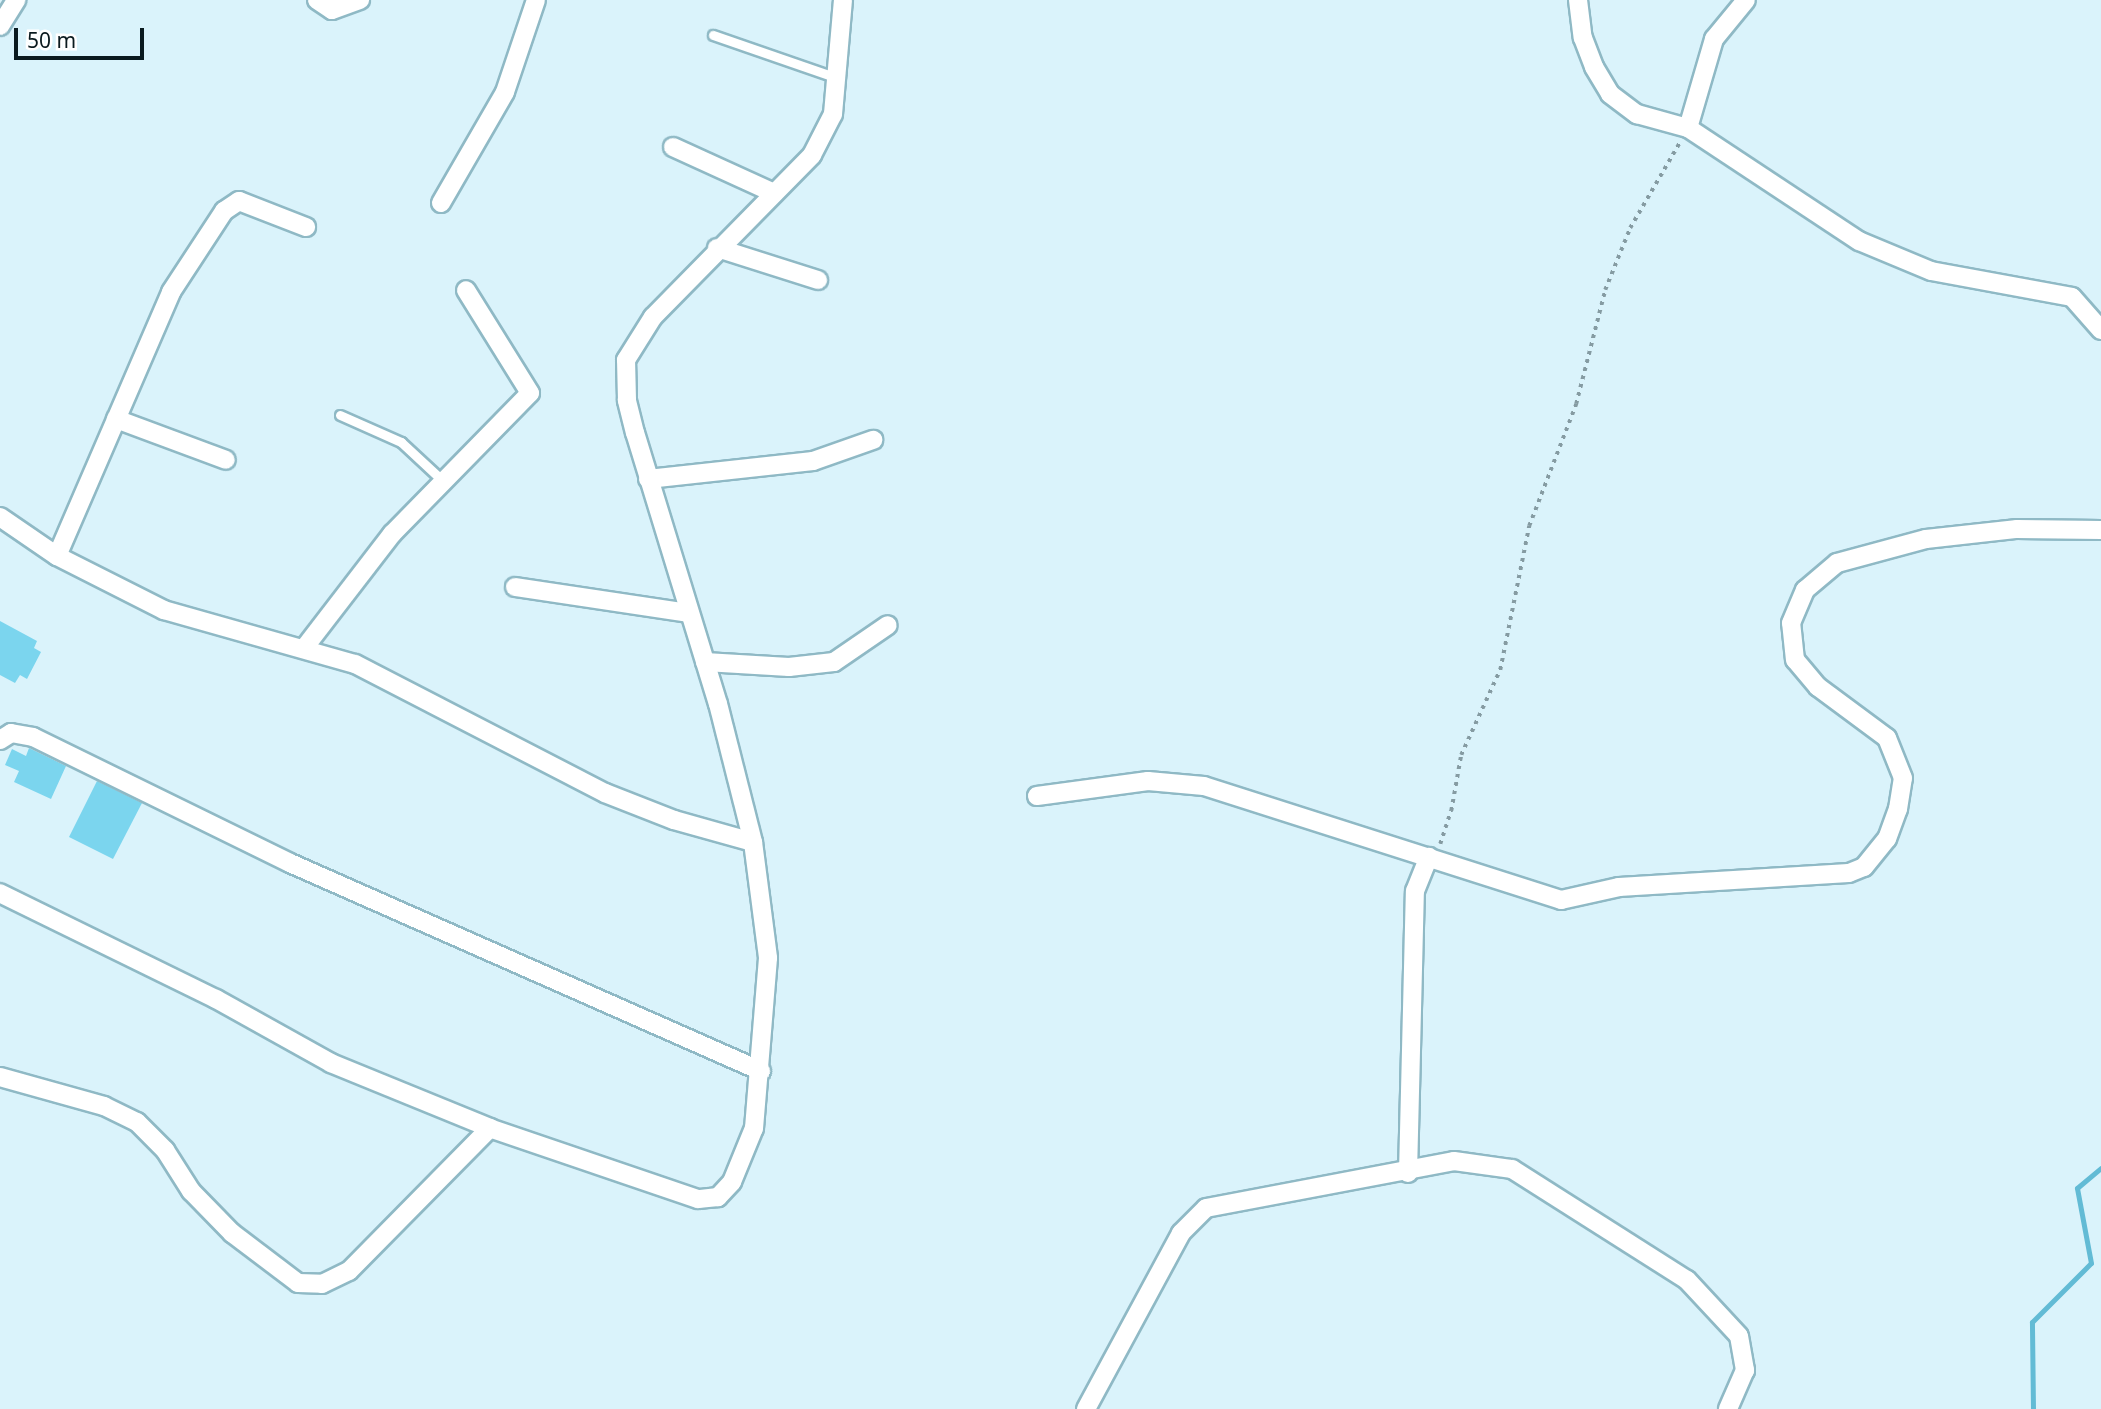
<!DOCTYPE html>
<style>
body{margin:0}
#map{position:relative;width:2101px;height:1409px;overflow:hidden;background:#daf3fb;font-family:"Noto Sans",sans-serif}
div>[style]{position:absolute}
.stream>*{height:5px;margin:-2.5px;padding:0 2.5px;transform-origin:2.5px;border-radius:2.5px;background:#62bbd5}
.building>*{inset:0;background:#7bd5ee}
.path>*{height:3.5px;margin-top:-1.75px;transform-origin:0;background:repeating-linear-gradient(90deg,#859ba2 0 3.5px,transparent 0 8.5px)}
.roads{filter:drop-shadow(2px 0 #8fb9c5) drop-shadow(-2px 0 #8fb9c5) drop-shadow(0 2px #8fb9c5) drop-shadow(0 -2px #8fb9c5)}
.service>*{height:9px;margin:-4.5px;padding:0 4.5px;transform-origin:4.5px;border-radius:4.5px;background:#fff}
.minor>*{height:18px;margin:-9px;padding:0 9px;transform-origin:9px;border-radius:9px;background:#fff}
span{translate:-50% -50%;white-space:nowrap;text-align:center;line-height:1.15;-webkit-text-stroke:5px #fff;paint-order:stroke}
.scale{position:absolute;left:14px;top:28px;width:130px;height:32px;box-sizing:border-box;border:4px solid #0a1a1f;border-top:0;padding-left:9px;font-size:21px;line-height:24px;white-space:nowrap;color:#0a1a1f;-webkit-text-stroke:5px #fff;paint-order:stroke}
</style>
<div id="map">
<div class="stream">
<div style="left:2033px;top:1409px;width:87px;rotate:-90.7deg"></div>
<div style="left:2032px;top:1322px;width:83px;rotate:-45deg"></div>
<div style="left:2091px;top:1263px;width:76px;rotate:-100.6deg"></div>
<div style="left:2077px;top:1188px;width:31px;rotate:-40deg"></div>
</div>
<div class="building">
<div style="clip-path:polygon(0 621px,37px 641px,34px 648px,41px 652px,27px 679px,20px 675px,15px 683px,0 675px)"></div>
<div style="clip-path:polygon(29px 748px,66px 766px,51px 799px,14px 782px,19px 771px,5px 765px,12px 749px,26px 756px)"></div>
<div style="clip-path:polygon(97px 781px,142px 803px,113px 859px,69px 837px)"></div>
</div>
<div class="path">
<div style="left:1440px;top:844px;width:35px;rotate:-72deg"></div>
<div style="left:1451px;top:811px;width:57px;rotate:-79.9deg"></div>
<div style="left:1461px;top:755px;width:94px;rotate:-65.4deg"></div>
<div style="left:1500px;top:670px;width:147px;rotate:-78.6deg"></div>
<div style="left:1529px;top:526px;width:131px;rotate:-68.9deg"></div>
<div style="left:1576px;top:404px;width:118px;rotate:-75.7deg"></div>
<div style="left:1605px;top:290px;width:67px;rotate:-68deg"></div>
<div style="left:1630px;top:228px;width:99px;rotate:-59.8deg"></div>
</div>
<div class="roads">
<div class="service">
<div style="left:713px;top:35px;width:131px;rotate:19.1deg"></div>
<div style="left:340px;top:415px;width:67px;rotate:23.9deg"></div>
<div style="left:401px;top:442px;width:59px;rotate:42.9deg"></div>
</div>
<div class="minor">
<div style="left:317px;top:0;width:18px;rotate:34deg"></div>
<div style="left:332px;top:10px;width:30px;rotate:-20deg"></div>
<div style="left:1578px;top:0;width:38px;rotate:83deg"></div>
<div style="left:1583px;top:38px;width:31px;rotate:69deg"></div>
<div style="left:1594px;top:67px;width:31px;rotate:59deg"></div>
<div style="left:1610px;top:94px;width:34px;rotate:37deg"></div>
<div style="left:1637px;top:114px;width:53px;rotate:15.4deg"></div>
<div style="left:1688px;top:128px;width:205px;rotate:33.5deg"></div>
<div style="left:1859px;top:241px;width:78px;rotate:22.6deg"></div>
<div style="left:1931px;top:271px;width:143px;rotate:10.4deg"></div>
<div style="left:2072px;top:297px;width:44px;rotate:48.7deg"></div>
<div style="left:0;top:26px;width:31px;rotate:-58deg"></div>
<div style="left:1688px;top:128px;width:93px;rotate:-73.7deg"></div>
<div style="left:1714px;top:39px;width:50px;rotate:-50.6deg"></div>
<div style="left:673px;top:147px;width:111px;rotate:24.5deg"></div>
<div style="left:441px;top:203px;width:128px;rotate:-60deg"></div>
<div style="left:505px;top:92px;width:97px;rotate:-71.4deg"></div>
<div style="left:717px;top:248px;width:106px;rotate:17.6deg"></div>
<div style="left:116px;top:419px;width:117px;rotate:20.4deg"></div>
<div style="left:648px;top:479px;width:166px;rotate:-6.2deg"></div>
<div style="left:813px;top:461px;width:64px;rotate:-19.3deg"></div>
<div style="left:0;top:517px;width:69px;rotate:34.4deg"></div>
<div style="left:57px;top:556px;width:120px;rotate:26.8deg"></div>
<div style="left:164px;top:610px;width:198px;rotate:15.8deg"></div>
<div style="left:355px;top:664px;width:281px;rotate:27.3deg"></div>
<div style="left:605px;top:793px;width:74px;rotate:21.4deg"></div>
<div style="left:674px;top:820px;width:82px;rotate:15.6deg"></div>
<div style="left:753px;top:842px;width:117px;rotate:82.6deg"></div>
<div style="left:768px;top:958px;width:171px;rotate:94.7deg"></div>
<div style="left:754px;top:1128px;width:58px;rotate:112.2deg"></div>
<div style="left:732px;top:1182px;width:21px;rotate:133deg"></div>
<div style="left:718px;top:1197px;width:20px;rotate:174deg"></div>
<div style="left:698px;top:1199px;width:220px;rotate:-161.2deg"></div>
<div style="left:490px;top:1128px;width:172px;rotate:-157.8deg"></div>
<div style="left:331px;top:1063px;width:132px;rotate:-150.9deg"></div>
<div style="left:216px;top:999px;width:241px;rotate:-153.9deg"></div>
<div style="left:57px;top:556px;width:288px;rotate:-66.6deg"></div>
<div style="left:171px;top:292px;width:97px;rotate:-56.8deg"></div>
<div style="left:224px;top:211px;width:18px;rotate:-34deg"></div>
<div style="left:239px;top:201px;width:72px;rotate:21.2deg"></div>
<div style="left:515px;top:587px;width:176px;rotate:8.5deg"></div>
<div style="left:305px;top:647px;width:143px;rotate:-52.4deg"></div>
<div style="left:392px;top:534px;width:197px;rotate:-45.6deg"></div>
<div style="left:530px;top:393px;width:121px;rotate:-121.9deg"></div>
<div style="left:705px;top:662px;width:84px;rotate:3.4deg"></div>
<div style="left:789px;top:667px;width:45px;rotate:-6.3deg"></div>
<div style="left:834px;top:662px;width:65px;rotate:-34.4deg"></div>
<div style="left:0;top:740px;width:13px;rotate:-32deg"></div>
<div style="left:11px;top:733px;width:22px;rotate:10deg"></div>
<div style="left:33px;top:737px;width:286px;rotate:26.1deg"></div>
<div style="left:290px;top:863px;width:515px;rotate:23.83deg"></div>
<div style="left:1037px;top:796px;width:112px;rotate:-7.7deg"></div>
<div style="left:1148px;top:781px;width:56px;rotate:5.1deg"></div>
<div style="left:1204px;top:786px;width:375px;rotate:17.7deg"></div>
<div style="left:1561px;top:900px;width:59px;rotate:-12.6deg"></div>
<div style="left:1619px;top:887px;width:230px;rotate:-3.5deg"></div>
<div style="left:1849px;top:873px;width:16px;rotate:-22deg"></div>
<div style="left:1864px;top:867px;width:36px;rotate:-51deg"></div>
<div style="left:1887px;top:839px;width:32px;rotate:-70deg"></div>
<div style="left:1898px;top:809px;width:31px;rotate:-81deg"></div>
<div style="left:1903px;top:778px;width:43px;rotate:-111.8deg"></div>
<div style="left:1887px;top:738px;width:86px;rotate:-143.5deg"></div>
<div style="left:1818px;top:687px;width:35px;rotate:-130deg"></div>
<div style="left:1795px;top:660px;width:37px;rotate:-96deg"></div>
<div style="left:1791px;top:623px;width:36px;rotate:-67deg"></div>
<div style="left:1805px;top:590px;width:42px;rotate:-40.2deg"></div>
<div style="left:1837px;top:563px;width:92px;rotate:-15.1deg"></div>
<div style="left:1926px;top:539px;width:92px;rotate:-6.3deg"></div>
<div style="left:2017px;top:529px;width:84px;rotate:0.7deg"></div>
<div style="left:753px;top:842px;width:142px;rotate:-104.2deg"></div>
<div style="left:718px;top:704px;width:283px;rotate:-107deg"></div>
<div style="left:635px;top:433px;width:34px;rotate:-104deg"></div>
<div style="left:627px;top:400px;width:40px;rotate:-91.4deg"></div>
<div style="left:626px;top:360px;width:51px;rotate:-57.9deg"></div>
<div style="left:653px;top:317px;width:227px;rotate:-45.5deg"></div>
<div style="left:812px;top:155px;width:46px;rotate:-62.9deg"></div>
<div style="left:833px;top:114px;width:114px;rotate:-85deg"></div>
<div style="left:0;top:1077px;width:108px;rotate:15.6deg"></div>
<div style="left:104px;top:1106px;width:37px;rotate:26deg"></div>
<div style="left:137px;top:1122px;width:40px;rotate:45deg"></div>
<div style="left:165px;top:1150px;width:49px;rotate:57.6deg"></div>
<div style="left:191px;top:1191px;width:59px;rotate:45.7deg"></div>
<div style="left:232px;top:1233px;width:83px;rotate:37.1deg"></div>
<div style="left:298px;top:1283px;width:24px;rotate:2deg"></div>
<div style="left:322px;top:1284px;width:30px;rotate:-26deg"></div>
<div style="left:349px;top:1271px;width:201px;rotate:-45.4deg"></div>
<div style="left:1408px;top:1173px;width:282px;rotate:-88.6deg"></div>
<div style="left:1415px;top:891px;width:37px;rotate:-68deg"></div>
<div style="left:1086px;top:1409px;width:200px;rotate:-61.6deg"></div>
<div style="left:1181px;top:1233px;width:35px;rotate:-45deg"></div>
<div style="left:1206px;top:1208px;width:252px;rotate:-10.7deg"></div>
<div style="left:1454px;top:1161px;width:59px;rotate:7.9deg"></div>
<div style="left:1512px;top:1169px;width:207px;rotate:32.4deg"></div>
<div style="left:1687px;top:1280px;width:76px;rotate:47.1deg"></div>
<div style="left:1739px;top:1336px;width:35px;rotate:80deg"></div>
<div style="left:1745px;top:1370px;width:43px;rotate:113.6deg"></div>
</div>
</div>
<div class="scale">50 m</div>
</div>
